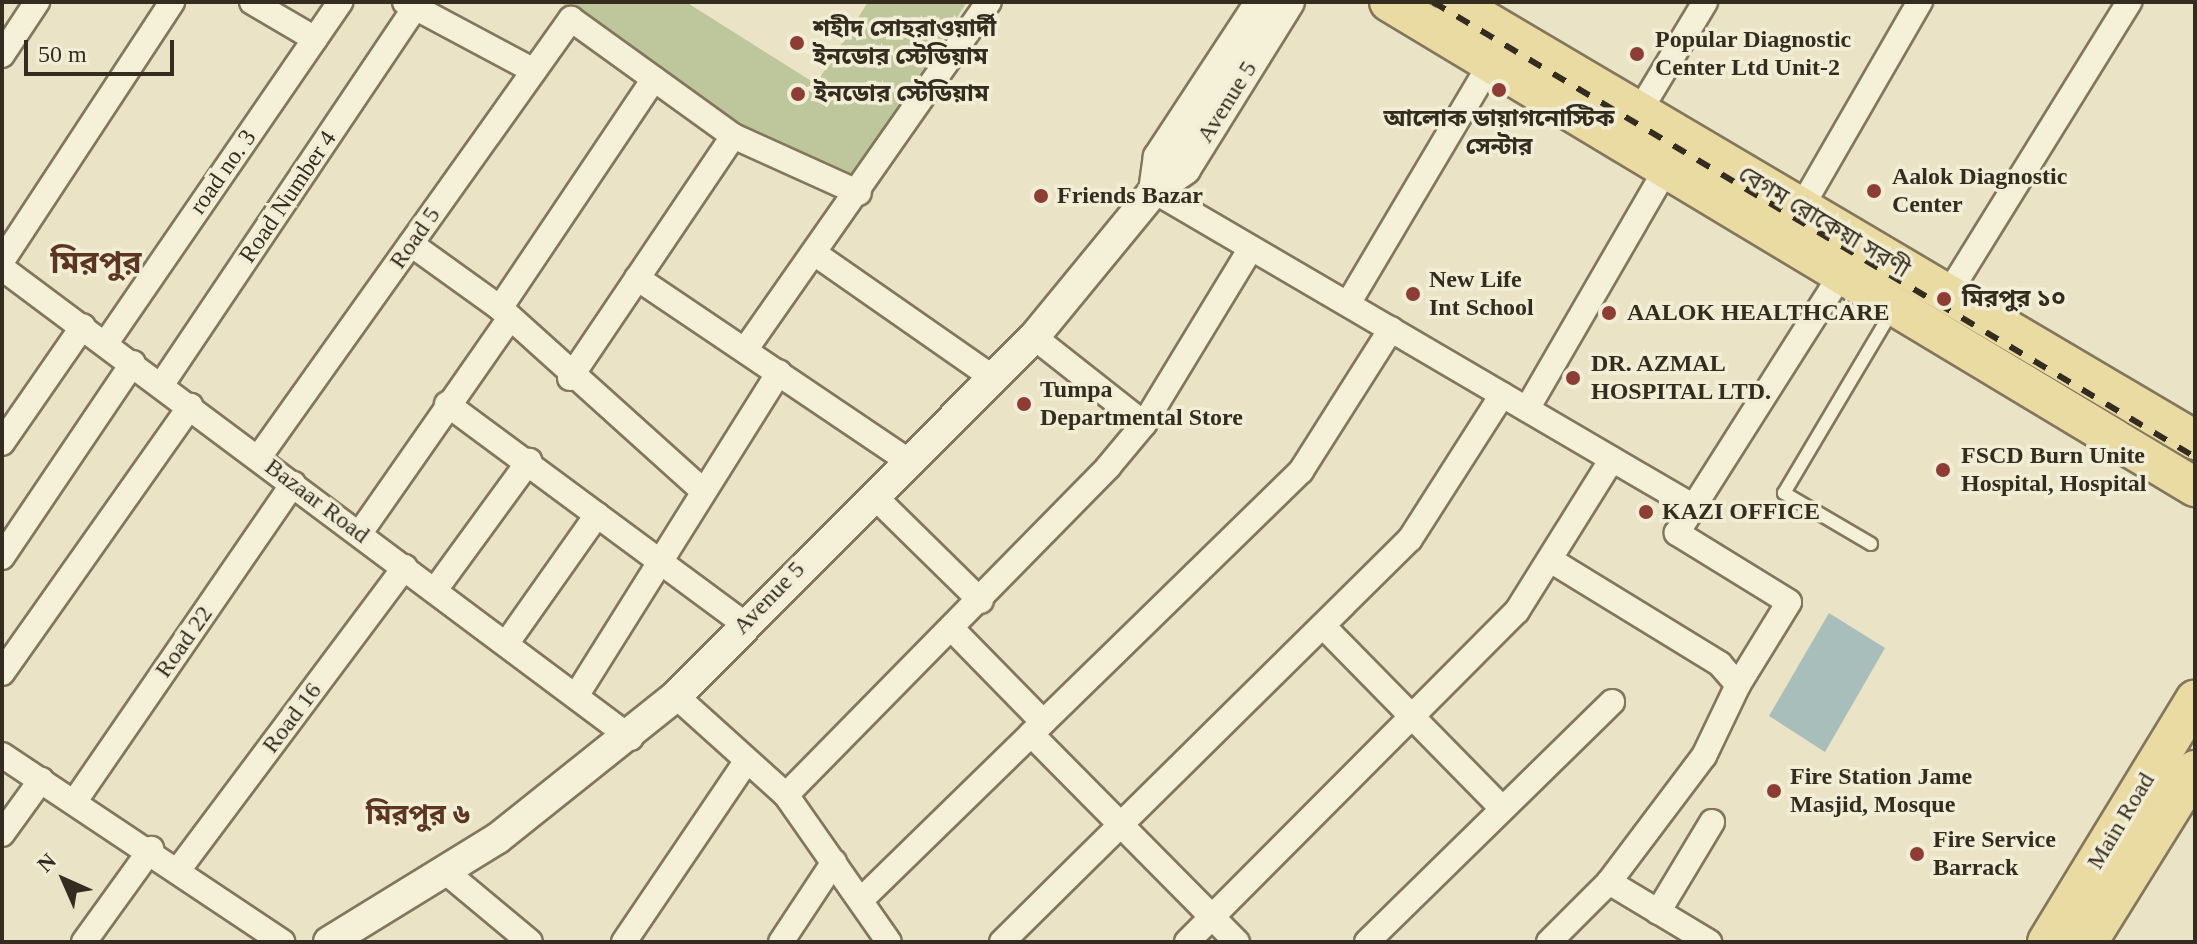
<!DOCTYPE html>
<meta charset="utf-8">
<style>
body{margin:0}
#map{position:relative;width:2197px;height:944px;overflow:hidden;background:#eae3c6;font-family:"Times New Roman","Noto Sans Bengali",serif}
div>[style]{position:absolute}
.green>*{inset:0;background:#bdc79b}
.water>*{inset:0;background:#a7beba}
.roads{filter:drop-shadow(2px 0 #83765d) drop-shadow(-2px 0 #83765d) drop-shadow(0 2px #83765d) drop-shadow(0 -2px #83765d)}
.service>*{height:12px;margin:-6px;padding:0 6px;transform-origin:6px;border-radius:6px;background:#f5f0d8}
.minor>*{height:24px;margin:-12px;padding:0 12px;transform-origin:12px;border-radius:12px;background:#f5f0d8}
.tertiary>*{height:30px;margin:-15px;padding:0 15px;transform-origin:15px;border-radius:15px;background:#f5f0d8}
.primary>*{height:38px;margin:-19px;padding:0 19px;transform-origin:19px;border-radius:19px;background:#e9dba2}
.rail>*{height:6px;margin-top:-3px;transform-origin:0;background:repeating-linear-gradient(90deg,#352c20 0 14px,transparent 0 28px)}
.dots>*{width:22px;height:22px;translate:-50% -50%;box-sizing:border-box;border:4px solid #f2edd5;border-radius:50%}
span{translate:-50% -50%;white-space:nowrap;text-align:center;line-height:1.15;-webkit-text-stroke:7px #f2edd5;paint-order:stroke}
.poi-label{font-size:24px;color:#352c20;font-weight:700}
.left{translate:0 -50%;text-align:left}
.street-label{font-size:24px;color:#352c20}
.quarter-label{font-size:28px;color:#5d3623;font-weight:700}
.district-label{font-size:32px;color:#5d3623;font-weight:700}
.frame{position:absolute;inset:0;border:4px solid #352c20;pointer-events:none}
.north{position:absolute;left:24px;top:840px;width:80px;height:80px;-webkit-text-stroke:6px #f2edd5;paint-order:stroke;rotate:315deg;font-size:22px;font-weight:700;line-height:32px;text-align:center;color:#352c20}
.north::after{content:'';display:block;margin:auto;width:28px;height:36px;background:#352c20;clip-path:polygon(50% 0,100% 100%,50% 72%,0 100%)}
.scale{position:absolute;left:24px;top:40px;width:150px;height:36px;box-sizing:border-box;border:4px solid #352c20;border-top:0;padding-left:10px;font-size:24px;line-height:28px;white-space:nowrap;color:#352c20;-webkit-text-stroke:6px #f2edd5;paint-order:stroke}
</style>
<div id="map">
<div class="green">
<div style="clip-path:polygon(560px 2px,686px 2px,816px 84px,868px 2px,967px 2px,843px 192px)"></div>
</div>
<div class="water">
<div style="clip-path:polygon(1829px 613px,1885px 648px,1825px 752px,1769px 716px)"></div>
</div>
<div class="roads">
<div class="service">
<div style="left:1871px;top:544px;width:101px;rotate:-149.6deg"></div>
<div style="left:1784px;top:493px;width:212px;rotate:-59.3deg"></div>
</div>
<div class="minor">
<div style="left:252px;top:2px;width:73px;rotate:30.4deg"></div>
<div style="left:405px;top:2px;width:146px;rotate:28.1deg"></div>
<div style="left:2px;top:55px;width:64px;rotate:-56.6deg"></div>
<div style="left:1639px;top:112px;width:128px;rotate:-59deg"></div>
<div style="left:1154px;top:191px;width:626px;rotate:30.34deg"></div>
<div style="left:1802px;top:206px;width:236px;rotate:-60deg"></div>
<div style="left:411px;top:244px;width:110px;rotate:35.7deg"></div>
<div style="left:500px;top:308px;width:269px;rotate:42deg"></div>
<div style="left:814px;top:253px;width:217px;rotate:34.9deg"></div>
<div style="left:2px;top:261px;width:310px;rotate:-56.7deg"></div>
<div style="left:2px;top:268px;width:785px;rotate:36.77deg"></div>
<div style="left:637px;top:278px;width:329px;rotate:34deg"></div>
<div style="left:1947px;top:296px;width:346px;rotate:-58.2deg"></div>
<div style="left:1349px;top:302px;width:280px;rotate:-59.3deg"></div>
<div style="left:500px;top:308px;width:276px;rotate:-56.1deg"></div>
<div style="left:1034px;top:337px;width:140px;rotate:38.3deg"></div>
<div style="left:106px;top:343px;width:414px;rotate:-55.5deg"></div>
<div style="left:745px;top:350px;width:425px;rotate:-55deg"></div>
<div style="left:570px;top:378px;width:292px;rotate:-56deg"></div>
<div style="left:162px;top:384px;width:452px;rotate:-56.1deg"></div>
<div style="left:447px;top:404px;width:370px;rotate:36.5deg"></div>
<div style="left:1527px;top:409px;width:273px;rotate:-59.9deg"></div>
<div style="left:2px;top:443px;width:142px;rotate:-55.3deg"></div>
<div style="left:259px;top:457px;width:538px;rotate:-54.54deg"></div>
<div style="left:571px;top:19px;width:200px;rotate:35.8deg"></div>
<div style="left:733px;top:136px;width:138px;rotate:24.3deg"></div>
<div style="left:873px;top:495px;width:151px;rotate:44.5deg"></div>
<div style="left:360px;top:533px;width:262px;rotate:-55.1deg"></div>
<div style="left:2px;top:557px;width:234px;rotate:-56deg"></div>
<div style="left:435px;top:590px;width:160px;rotate:-53.9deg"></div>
<div style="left:1323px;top:626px;width:252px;rotate:45.5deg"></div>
<div style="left:953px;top:630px;width:129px;rotate:45.6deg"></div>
<div style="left:506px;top:644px;width:158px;rotate:-54.8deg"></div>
<div style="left:2px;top:673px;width:327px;rotate:-54.8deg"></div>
<div style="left:1738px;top:685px;width:97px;rotate:-58.4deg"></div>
<div style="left:1789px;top:602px;width:132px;rotate:-148.4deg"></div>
<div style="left:1677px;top:533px;width:304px;rotate:-57.6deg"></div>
<div style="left:576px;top:696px;width:382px;rotate:-57.9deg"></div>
<div style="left:676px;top:696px;width:148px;rotate:42deg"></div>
<div style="left:786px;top:795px;width:179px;rotate:55deg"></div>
<div style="left:1031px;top:734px;width:293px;rotate:45.3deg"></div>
<div style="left:2px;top:755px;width:337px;rotate:33.7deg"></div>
<div style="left:786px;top:795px;width:460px;rotate:-45.5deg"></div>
<div style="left:1108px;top:467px;width:56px;rotate:-50.1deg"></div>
<div style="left:1144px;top:424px;width:204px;rotate:-58.7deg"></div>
<div style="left:75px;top:801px;width:385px;rotate:-55.5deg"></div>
<div style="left:2px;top:834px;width:67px;rotate:-54.2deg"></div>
<div style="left:179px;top:869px;width:377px;rotate:-53.2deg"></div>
<div style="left:446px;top:872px;width:109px;rotate:39.8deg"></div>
<div style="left:1609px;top:882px;width:117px;rotate:31deg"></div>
<div style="left:861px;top:900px;width:615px;rotate:-44.27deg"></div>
<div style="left:1301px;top:471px;width:168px;rotate:-57.6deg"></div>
<div style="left:1658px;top:912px;width:105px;rotate:-59deg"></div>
<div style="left:84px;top:942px;width:115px;rotate:-54.2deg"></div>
<div style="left:624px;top:942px;width:217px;rotate:-55.9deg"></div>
<div style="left:781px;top:942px;width:96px;rotate:-56.5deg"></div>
<div style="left:1002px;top:942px;width:573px;rotate:-44.65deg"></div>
<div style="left:1410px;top:539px;width:171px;rotate:-57.4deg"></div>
<div style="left:1187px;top:942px;width:467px;rotate:-45.1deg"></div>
<div style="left:1517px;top:611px;width:179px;rotate:-58deg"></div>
<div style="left:1367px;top:942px;width:343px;rotate:-44.4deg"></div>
<div style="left:1549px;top:942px;width:85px;rotate:-45deg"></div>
<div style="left:1609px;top:882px;width:158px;rotate:-53deg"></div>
<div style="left:1704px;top:756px;width:79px;rotate:-64.4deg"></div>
<div style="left:1738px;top:685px;width:28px;rotate:-131deg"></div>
<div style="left:1720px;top:664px;width:199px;rotate:-148.5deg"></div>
</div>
<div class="tertiary">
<div style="left:1154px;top:191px;width:34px;rotate:-82deg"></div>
<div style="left:1159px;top:157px;width:186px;rotate:-56.7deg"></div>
<div style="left:329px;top:942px;width:198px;rotate:-31.6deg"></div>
<div style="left:498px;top:838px;width:228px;rotate:-38.6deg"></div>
<div style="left:676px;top:696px;width:507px;rotate:-45.08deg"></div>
<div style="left:1034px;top:337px;width:189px;rotate:-50.6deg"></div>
<div style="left:1154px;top:191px;width:38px;rotate:-35deg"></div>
<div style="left:1185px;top:169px;width:197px;rotate:-58.1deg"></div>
</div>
<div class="primary">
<div style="left:1389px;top:2px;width:941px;rotate:31.04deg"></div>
<div style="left:1454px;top:2px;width:861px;rotate:30.59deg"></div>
<div style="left:2047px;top:942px;width:284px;rotate:-58.6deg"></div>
<div style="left:2088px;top:942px;width:203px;rotate:-58.1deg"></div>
</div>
</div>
<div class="rail">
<div style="left:1433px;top:2px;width:888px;rotate:30.84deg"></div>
</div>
<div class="dots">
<div style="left:797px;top:43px;background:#8d3d33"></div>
<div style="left:1637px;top:54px;background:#8d3d33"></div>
<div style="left:1499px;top:90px;background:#8d3d33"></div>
<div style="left:798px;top:94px;background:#8d3d33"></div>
<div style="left:1874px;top:191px;background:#8d3d33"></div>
<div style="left:1041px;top:196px;background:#8d3d33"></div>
<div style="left:1413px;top:294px;background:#8d3d33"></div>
<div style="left:1944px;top:299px;background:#8d3d33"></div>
<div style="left:1609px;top:313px;background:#8d3d33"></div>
<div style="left:1573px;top:378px;background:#8d3d33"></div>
<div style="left:1024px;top:404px;background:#8d3d33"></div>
<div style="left:1943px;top:470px;background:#8d3d33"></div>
<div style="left:1646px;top:512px;background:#8d3d33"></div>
<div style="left:1774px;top:791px;background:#8d3d33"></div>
<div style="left:1917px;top:854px;background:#8d3d33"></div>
</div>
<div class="poi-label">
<span class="left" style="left:813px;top:43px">শহীদ সোহরাওয়ার্দী<br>ইনডোর স্টেডিয়াম</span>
<span class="left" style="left:1655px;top:54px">Popular Diagnostic<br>Center Ltd Unit-2</span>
<span class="left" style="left:814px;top:94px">ইনডোর স্টেডিয়াম</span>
<span style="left:1499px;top:133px">আলোক ডায়াগনোস্টিক<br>সেন্টার</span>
<span class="left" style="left:1892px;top:191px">Aalok Diagnostic<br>Center</span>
<span class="left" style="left:1057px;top:196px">Friends Bazar</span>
<span class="left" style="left:1429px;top:294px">New Life<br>Int School</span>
<span class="left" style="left:1962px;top:299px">মিরপুর ১০</span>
<span class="left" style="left:1627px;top:313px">AALOK HEALTHCARE</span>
<span class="left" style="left:1591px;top:378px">DR. AZMAL<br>HOSPITAL LTD.</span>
<span class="left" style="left:1040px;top:404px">Tumpa<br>Departmental Store</span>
<span class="left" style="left:1961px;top:470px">FSCD Burn Unite<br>Hospital, Hospital</span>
<span class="left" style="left:1662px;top:512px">KAZI OFFICE</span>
<span class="left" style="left:1790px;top:791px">Fire Station Jame<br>Masjid, Mosque</span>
<span class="left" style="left:1933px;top:854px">Fire Service<br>Barrack</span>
</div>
<div class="street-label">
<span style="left:1227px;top:102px;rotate:-58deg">Avenue 5</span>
<span style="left:223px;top:172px;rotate:-55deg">road no. 3</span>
<span style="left:288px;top:197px;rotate:-56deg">Road Number 4</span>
<span style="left:1824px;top:222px;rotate:31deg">বেগম রোকেয়া সরণী</span>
<span style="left:415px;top:238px;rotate:-55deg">Road 5</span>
<span style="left:317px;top:501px;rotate:37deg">Bazaar Road</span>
<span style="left:769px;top:598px;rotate:-46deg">Avenue 5</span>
<span style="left:184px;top:642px;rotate:-55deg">Road 22</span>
<span style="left:292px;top:718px;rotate:-53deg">Road 16</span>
<span style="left:2121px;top:821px;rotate:-59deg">Main Road</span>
</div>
<div class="quarter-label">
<span style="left:418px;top:815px">মিরপুর ৬</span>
</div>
<div class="district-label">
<span style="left:96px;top:262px">মিরপুর</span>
</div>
<div class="frame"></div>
<div class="north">N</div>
<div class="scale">50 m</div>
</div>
